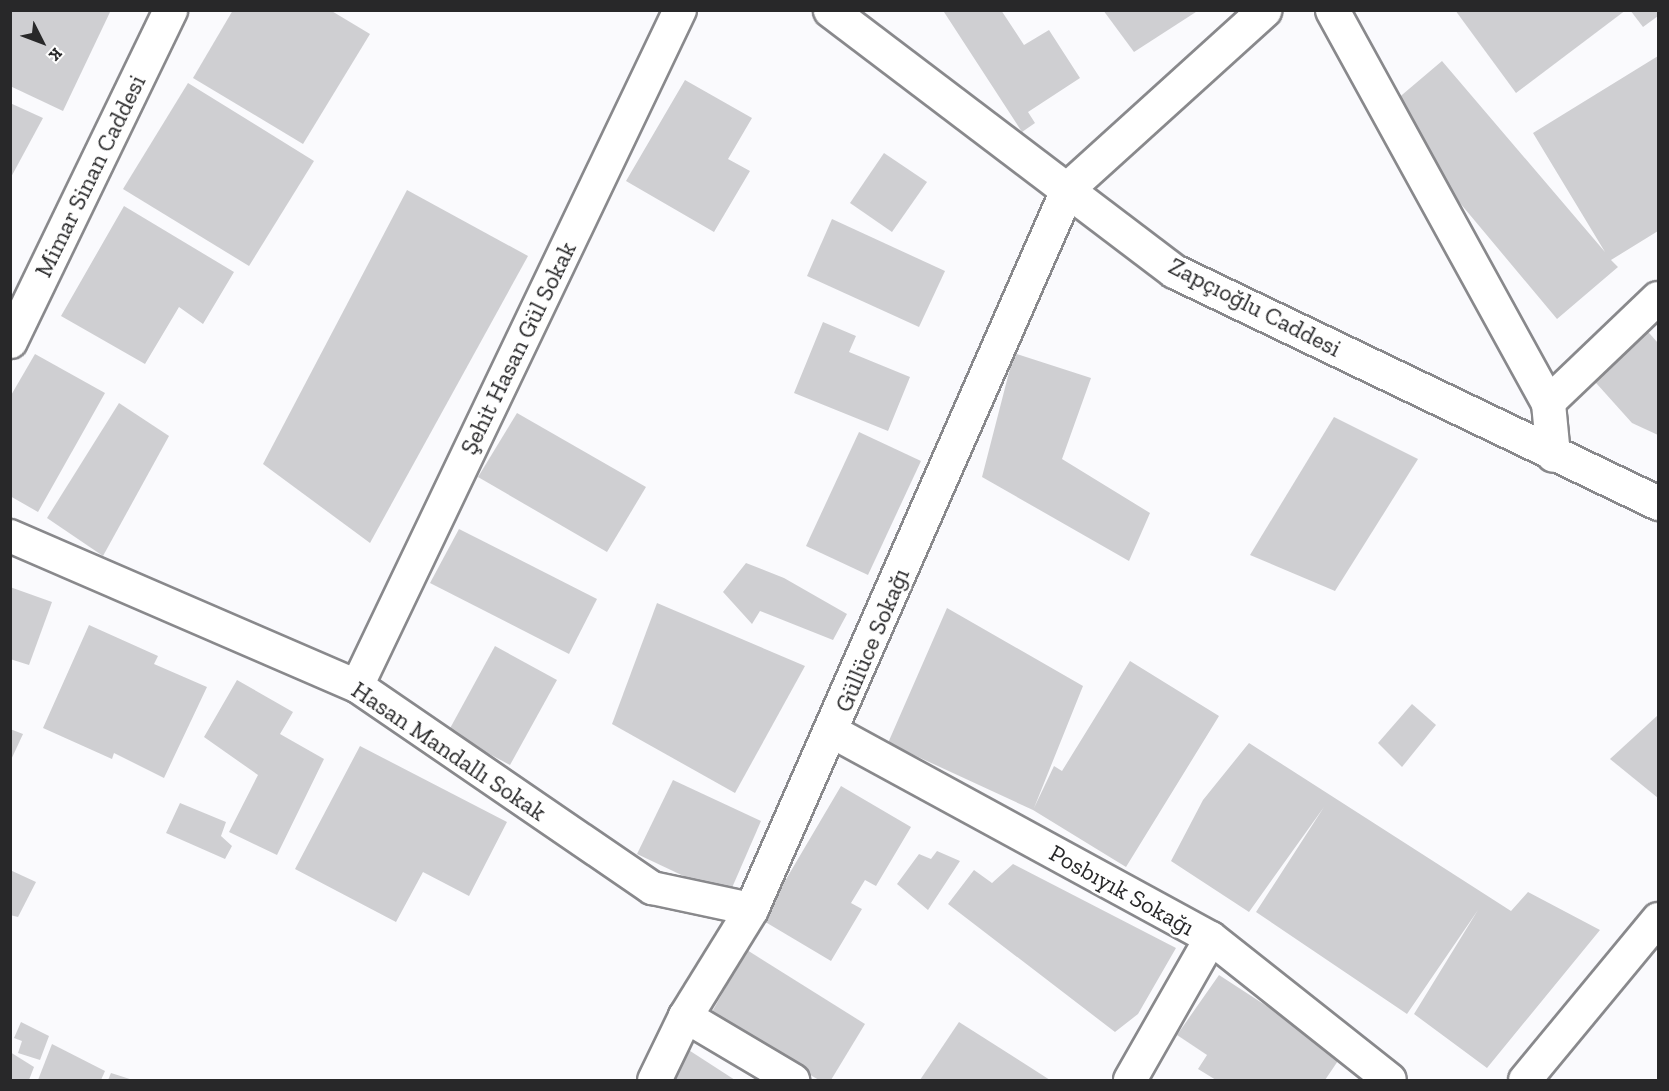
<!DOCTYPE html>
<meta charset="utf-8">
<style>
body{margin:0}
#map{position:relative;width:1669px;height:1091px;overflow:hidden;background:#fafafd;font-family:"Zilla Slab",serif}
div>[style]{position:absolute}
.building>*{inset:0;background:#cfcfd2}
.roads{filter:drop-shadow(2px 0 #89898c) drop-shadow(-2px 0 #89898c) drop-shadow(0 2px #89898c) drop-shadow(0 -2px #89898c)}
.street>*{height:32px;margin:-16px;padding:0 16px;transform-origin:16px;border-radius:16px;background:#fff}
.secondary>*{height:33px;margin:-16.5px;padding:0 16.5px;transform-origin:16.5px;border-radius:16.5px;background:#fff}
span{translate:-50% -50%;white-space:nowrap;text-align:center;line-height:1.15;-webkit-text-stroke:5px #fff;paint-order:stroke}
.street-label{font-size:24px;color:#282829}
.frame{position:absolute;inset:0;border:12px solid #282829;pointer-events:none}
.north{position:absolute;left:12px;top:12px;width:60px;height:60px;-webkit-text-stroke:4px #fff;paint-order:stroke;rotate:132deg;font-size:16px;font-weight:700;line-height:24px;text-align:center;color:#282829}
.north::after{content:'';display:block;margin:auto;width:21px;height:27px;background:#282829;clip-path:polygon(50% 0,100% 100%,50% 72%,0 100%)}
</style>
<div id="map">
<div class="building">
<div style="clip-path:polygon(10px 10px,111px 10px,63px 111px,10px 86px)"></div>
<div style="clip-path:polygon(233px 10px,330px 10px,370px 34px,303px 144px,193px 78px)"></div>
<div style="clip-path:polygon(1001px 10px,1024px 45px,1049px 30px,1080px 78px,1028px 112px,1035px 123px,1022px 132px,944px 12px)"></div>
<div style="clip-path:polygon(1103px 10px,1199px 10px,1134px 52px)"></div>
<div style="clip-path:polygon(1455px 10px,1626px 10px,1516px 93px)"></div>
<div style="clip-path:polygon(1630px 10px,1658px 10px,1658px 16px,1643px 27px)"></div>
<div style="clip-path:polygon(1658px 56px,1658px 231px,1611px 260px,1618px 267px,1557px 319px,1383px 111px,1442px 61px,1605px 252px,1533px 133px)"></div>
<div style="clip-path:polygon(685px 80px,752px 118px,728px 159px,750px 171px,714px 232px,626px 181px)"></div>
<div style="clip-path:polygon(188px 83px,314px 161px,249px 266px,123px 189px)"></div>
<div style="clip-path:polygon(10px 103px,43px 118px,10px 179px)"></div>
<div style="clip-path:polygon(884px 153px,927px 182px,892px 232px,850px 203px)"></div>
<div style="clip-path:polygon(407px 190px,528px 256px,370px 543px,263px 464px)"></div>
<div style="clip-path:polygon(124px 206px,234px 272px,203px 324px,179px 307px,145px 364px,61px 316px)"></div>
<div style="clip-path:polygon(832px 219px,945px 271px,919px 327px,807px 276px)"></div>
<div style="clip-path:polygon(823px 322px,856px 336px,849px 352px,910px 377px,888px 431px,794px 393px)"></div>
<div style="clip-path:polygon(1642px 325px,1658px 343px,1658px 435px,1632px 423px,1588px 374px)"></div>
<div style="clip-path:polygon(1014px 353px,1091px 378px,1062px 459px,1150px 513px,1129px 561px,982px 477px)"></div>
<div style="clip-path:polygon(35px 354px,105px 393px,38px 512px,10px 496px,10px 397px)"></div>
<div style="clip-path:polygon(119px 403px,169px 436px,103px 556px,47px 518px)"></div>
<div style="clip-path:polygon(517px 413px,646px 487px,607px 552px,478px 477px)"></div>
<div style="clip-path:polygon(1334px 417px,1418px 459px,1335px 591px,1250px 555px)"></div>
<div style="clip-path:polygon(859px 432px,921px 461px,868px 575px,806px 546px)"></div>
<div style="clip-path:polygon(459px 529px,597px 599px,569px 654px,430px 583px)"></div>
<div style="clip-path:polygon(746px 563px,784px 578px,847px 614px,833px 640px,760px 611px,752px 624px,723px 592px)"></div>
<div style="clip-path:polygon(10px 587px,52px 602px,29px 665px,10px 659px)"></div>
<div style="clip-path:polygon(657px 603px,805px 666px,735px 793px,612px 724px)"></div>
<div style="clip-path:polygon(947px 608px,1083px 686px,1034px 808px,1054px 766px,1062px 771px,1130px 661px,1219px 716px,1126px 867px,1033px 810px,888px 743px)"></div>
<div style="clip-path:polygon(89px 625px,158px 656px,154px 664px,207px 687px,164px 778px,114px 753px,112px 759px,43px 728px)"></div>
<div style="clip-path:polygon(495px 646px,557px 680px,510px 765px,448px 732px)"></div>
<div style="clip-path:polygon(237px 680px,293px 712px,280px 734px,324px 759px,277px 855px,229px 832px,258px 775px,204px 737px)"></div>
<div style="clip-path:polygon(1412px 704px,1436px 725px,1402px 767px,1378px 743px)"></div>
<div style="clip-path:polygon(1658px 715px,1658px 798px,1610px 759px)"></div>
<div style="clip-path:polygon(10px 729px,23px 734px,10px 762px)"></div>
<div style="clip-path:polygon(1249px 743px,1511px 911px,1528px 892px,1600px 930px,1487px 1068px,1414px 1014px,1478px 910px,1407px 1014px,1256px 912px,1324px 807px,1249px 912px,1171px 861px,1203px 800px)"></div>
<div style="clip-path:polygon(360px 746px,507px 822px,469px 896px,423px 872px,396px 922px,295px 869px)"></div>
<div style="clip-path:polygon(673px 780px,761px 821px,728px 897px,637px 854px)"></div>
<div style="clip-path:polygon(841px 786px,911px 827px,876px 886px,865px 880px,851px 903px,862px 909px,831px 961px,762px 920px)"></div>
<div style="clip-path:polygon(180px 803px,226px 822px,221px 836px,232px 846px,225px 859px,166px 833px)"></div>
<div style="clip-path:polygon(937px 851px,960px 861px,928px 910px,897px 884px,919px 854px,931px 859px)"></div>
<div style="clip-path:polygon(1013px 864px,1176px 948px,1138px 1014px,1115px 1032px,948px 904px,974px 870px,992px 883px)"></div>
<div style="clip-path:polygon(10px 870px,36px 882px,18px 917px,10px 915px)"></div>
<div style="clip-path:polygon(747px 950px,865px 1024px,831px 1080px,819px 1080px,709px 1017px)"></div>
<div style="clip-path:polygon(1219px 975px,1342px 1055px,1325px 1080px,1216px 1080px,1198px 1069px,1207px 1055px,1177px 1035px)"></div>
<div style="clip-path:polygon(21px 1022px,49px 1036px,40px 1060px,18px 1053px,22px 1041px,14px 1038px)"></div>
<div style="clip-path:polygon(959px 1022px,1050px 1080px,920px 1080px)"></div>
<div style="clip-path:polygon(52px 1044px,105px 1071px,101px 1080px,38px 1080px)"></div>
<div style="clip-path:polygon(684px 1047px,735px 1080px,666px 1080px)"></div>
<div style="clip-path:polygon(10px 1052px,34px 1067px,29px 1080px,10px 1080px)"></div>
<div style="clip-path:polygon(111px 1073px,133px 1080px,108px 1080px)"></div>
</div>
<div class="roads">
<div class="street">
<div style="left:1548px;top:403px;width:152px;rotate:-43.7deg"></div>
<div style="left:10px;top:536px;width:378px;rotate:23.4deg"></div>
<div style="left:357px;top:686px;width:358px;rotate:34.4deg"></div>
<div style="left:652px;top:888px;width:101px;rotate:12deg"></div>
<div style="left:357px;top:686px;width:749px;rotate:-64.46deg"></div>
<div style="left:833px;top:732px;width:430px;rotate:28.6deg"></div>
<div style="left:1211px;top:938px;width:228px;rotate:38.4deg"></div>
<div style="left:685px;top:1016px;width:126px;rotate:30.7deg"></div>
<div style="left:1130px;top:1080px;width:163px;rotate:-60.3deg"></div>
<div style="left:1525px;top:1080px;width:209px;rotate:-50.4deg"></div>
</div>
<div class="secondary">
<div style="left:830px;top:10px;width:432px;rotate:37.2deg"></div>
<div style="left:1174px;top:271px;width:537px;rotate:25.61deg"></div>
<div style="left:1332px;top:10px;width:448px;rotate:61.2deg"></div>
<div style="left:1548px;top:403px;width:52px;rotate:84.5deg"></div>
<div style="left:10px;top:341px;width:368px;rotate:-64.2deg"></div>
<div style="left:654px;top:1080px;width:71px;rotate:-64.2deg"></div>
<div style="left:685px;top:1016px;width:126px;rotate:-58.3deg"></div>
<div style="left:751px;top:909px;width:788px;rotate:-66.27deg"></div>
<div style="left:1068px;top:188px;width:265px;rotate:-42.2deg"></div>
</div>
</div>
<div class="street-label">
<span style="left:90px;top:176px;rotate:-64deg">Mimar Sinan Caddesi</span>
<span style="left:1255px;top:307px;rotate:27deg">Zapçıoğlu Caddesi</span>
<span style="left:518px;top:348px;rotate:-64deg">Şehit Hasan Gül Sokak</span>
<span style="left:872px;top:640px;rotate:-67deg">Güllüce Sokağı</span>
<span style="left:449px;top:751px;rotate:34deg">Hasan Mandallı Sokak</span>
<span style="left:1122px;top:890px;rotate:29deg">Posbıyık Sokağı</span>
</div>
<div class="frame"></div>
<div class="north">K</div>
</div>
